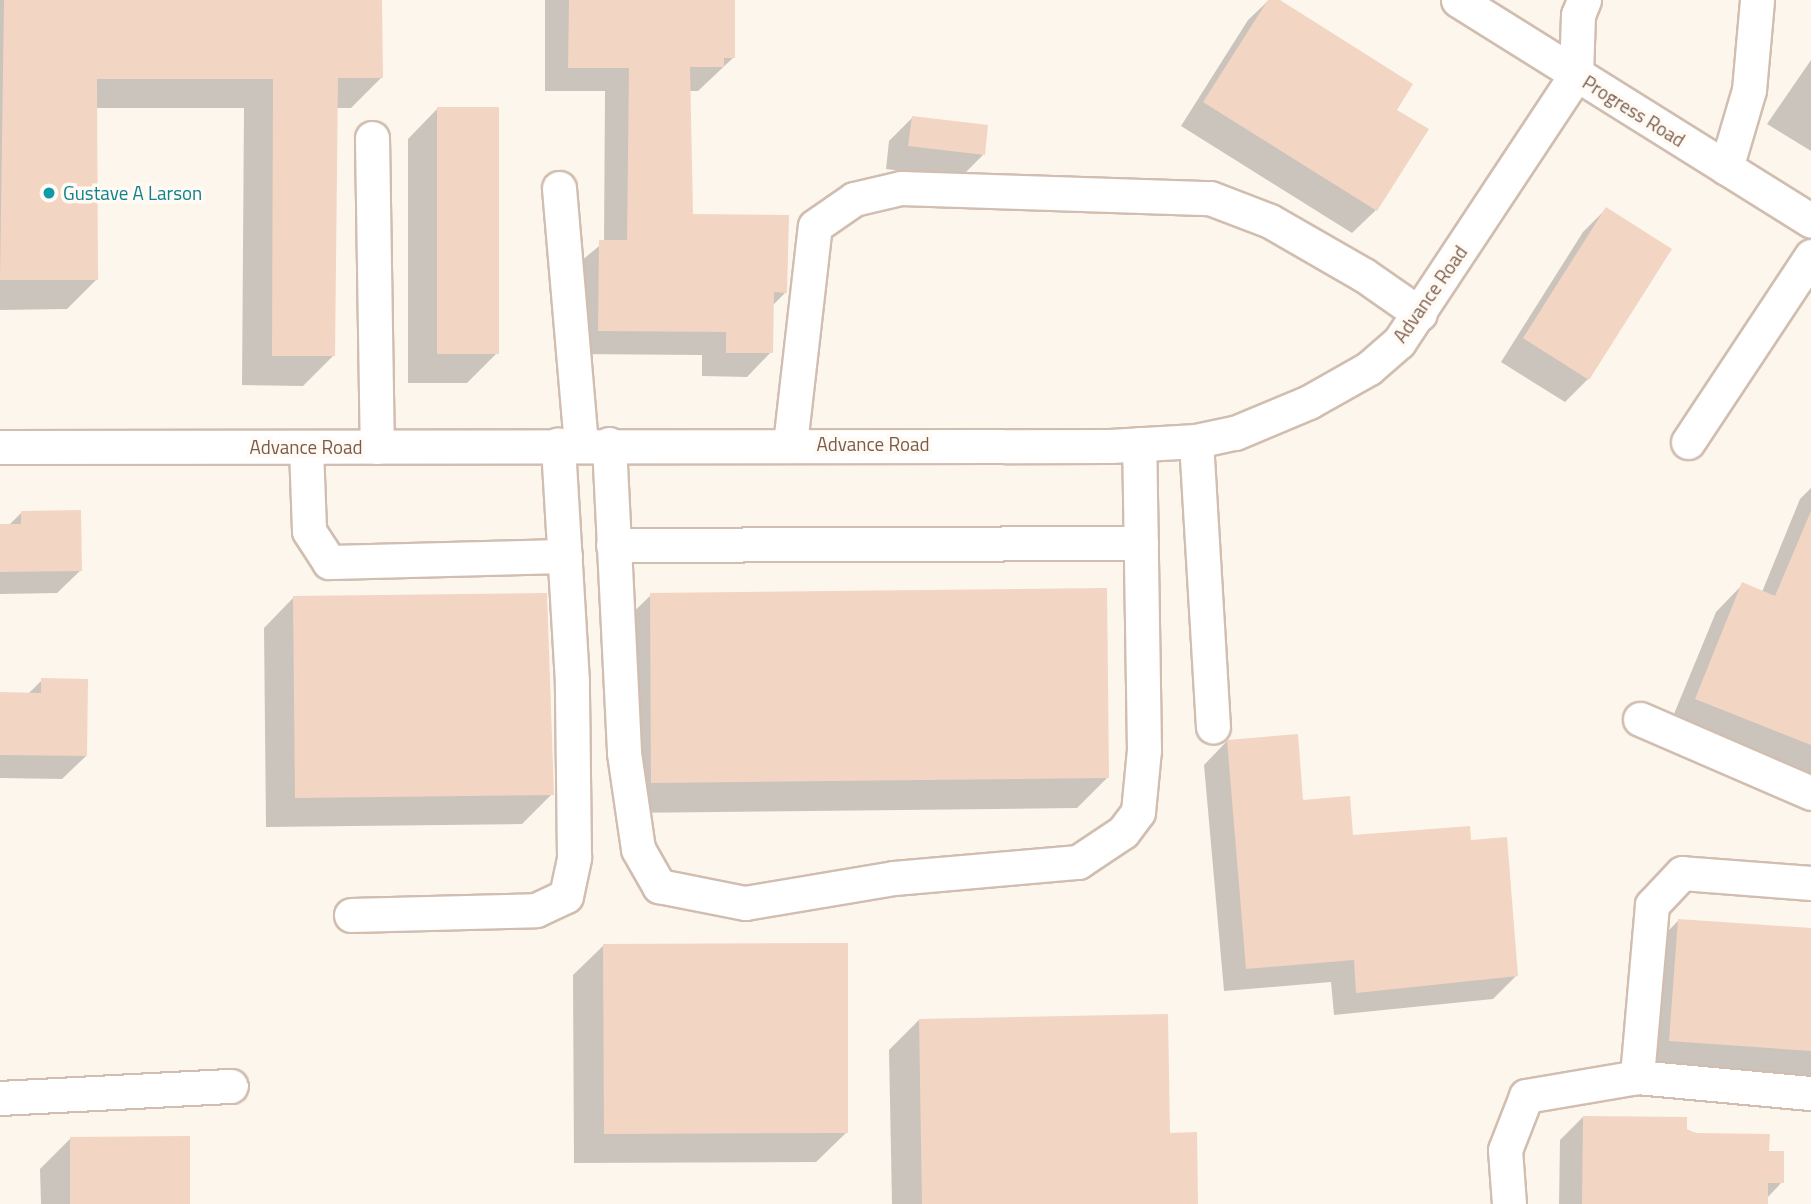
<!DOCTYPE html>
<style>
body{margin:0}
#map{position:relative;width:1811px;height:1204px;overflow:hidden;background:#fdf6ec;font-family:"Titillium Web",sans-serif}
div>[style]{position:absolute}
.shadow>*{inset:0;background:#0003}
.building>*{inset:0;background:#f3d5c3}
.roads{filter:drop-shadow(2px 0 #d1beb0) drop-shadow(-2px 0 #d1beb0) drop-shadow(0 2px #d1beb0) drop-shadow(0 -2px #d1beb0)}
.minor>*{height:33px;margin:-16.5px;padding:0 16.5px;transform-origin:16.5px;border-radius:16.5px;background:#fff}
.dots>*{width:19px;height:19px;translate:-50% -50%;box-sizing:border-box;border:4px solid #fffaf3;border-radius:50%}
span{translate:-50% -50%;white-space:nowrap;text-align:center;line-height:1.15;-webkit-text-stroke:7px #fffaf3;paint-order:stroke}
.street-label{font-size:19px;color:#7a5c4d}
.culture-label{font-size:19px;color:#0d838f}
.left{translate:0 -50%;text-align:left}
</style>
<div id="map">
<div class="shadow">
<div style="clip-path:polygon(0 0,381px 0,381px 78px,351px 108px,336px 108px,333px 356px,303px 386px,242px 385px,244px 108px,96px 108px,97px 279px,67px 309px,0 310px)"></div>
<div style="clip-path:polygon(545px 0,734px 0,734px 57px,698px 91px,689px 91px,692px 216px,786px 292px,772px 306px,771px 352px,747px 377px,702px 376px,702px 355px,575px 354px,575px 266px,604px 242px,605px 91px,545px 91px)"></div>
<div style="clip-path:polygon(1269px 0,1276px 0,1394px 110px,1426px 130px,1376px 210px,1352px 233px,1181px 126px,1248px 20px)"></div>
<div style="clip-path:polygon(1811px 60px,1811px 151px,1767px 124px)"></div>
<div style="clip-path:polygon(438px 108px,497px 353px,467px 383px,408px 383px,408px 139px)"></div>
<div style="clip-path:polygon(913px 117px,983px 155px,960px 178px,886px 169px,889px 141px)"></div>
<div style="clip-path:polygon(1606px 209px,1588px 379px,1565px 402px,1501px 362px,1583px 232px)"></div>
<div style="clip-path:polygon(1811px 488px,1811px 783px,1669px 726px,1716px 612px,1743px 584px,1762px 592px,1800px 499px)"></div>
<div style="clip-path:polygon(21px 513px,81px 570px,57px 593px,0 594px,0 526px,8px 526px)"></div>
<div style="clip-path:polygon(651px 595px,1108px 777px,1077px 808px,622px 813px,620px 625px)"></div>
<div style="clip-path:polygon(294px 597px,552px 794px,522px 824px,266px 827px,264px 628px)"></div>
<div style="clip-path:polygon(42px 680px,86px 756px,62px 779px,0 778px,0 694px,28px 694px)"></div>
<div style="clip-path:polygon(1227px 741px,1352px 837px,1469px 842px,1516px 976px,1493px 999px,1334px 1015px,1331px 982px,1224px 991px,1204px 765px)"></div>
<div style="clip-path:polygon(1678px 921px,1811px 930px,1811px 1082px,1640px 1071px,1648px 951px)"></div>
<div style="clip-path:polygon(604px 945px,847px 1132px,816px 1162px,574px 1163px,573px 975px)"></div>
<div style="clip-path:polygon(919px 1020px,1168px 1134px,1196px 1204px,892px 1204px,889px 1050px)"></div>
<div style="clip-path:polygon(1583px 1117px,1685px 1130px,1767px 1152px,1782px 1182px,1767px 1198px,1767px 1204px,1559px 1204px,1560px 1140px)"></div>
<div style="clip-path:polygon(70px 1139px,188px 1204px,41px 1204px,40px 1169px)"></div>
</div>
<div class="building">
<div style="clip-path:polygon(4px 0,382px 0,383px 78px,338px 78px,335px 356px,272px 356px,273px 79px,97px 79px,98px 280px,0 280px)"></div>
<div style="clip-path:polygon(569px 0,735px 0,735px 58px,724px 58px,724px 67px,690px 67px,693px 214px,789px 215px,787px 293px,774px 292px,773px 353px,726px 353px,726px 332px,598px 331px,599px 240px,627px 240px,629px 68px,568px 68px)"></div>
<div style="clip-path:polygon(1268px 0,1280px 0,1413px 84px,1397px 110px,1429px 129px,1377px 211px,1203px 102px)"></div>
<div style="clip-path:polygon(437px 107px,499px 107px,499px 354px,437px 354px)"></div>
<div style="clip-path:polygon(912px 116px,988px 125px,985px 155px,908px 146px)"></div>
<div style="clip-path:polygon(1606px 207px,1672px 249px,1589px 380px,1523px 338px)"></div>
<div style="clip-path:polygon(81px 510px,82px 571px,0 572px,0 524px,21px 524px,21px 511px)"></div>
<div style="clip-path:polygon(1811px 511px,1811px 745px,1695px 699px,1742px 582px,1775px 596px)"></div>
<div style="clip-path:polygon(1107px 588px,1109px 778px,651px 783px,650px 593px)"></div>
<div style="clip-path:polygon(547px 593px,554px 795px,295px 798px,293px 596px)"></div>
<div style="clip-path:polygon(41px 678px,88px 679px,87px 756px,0 755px,0 692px,41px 693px)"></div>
<div style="clip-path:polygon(1298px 734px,1303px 800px,1350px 796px,1353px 835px,1470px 826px,1471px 840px,1507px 837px,1518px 976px,1356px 993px,1354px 960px,1246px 969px,1227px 740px)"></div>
<div style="clip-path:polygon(1678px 919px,1811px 928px,1811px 1051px,1669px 1041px)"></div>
<div style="clip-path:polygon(848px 943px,848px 1133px,604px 1134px,603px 944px)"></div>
<div style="clip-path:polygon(1168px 1014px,1170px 1133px,1197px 1132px,1198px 1204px,922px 1204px,919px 1019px)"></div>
<div style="clip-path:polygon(1583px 1116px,1687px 1117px,1687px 1129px,1695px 1133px,1770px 1134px,1769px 1151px,1784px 1151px,1784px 1183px,1768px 1183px,1768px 1204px,1582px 1204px)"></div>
<div style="clip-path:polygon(190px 1136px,190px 1204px,70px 1204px,70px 1137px)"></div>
</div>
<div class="roads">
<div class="minor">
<div style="left:1458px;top:0;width:416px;rotate:32deg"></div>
<div style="left:372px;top:138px;width:309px;rotate:89.1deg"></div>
<div style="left:1726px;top:168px;width:81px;rotate:-73.6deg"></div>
<div style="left:1749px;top:90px;width:90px;rotate:-84.9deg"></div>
<div style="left:559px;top:188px;width:257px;rotate:85.1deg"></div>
<div style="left:1196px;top:441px;width:286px;rotate:86.6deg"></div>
<div style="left:1688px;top:442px;width:223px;rotate:-56.5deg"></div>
<div style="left:609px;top:444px;width:309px;rotate:87.2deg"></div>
<div style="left:624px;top:753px;width:97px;rotate:81.7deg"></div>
<div style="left:638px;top:849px;width:43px;rotate:60.4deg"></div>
<div style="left:659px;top:886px;width:88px;rotate:11.2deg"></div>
<div style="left:745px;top:903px;width:151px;rotate:-9.5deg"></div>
<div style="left:894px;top:878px;width:185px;rotate:-5deg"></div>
<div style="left:1078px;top:862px;width:54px;rotate:-33.7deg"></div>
<div style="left:1123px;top:832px;width:25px;rotate:-53deg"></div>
<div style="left:1138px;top:812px;width:62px;rotate:-84.5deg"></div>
<div style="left:1144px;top:750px;width:306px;rotate:-90.9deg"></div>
<div style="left:790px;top:444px;width:219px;rotate:-83.5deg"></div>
<div style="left:815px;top:226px;width:47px;rotate:-34.7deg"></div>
<div style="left:854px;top:199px;width:48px;rotate:-13.2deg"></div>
<div style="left:901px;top:188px;width:309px;rotate:1.9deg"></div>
<div style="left:1210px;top:198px;width:64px;rotate:21deg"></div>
<div style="left:1270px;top:221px;width:108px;rotate:29.9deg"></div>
<div style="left:1364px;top:275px;width:68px;rotate:34.9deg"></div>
<div style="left:0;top:447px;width:1110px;rotate:-0.05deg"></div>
<div style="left:1110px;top:446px;width:86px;rotate:-3.3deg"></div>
<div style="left:1196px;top:441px;width:40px;rotate:-12deg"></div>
<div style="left:1235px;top:433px;width:80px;rotate:-22.7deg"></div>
<div style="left:1309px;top:402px;width:69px;rotate:-29.5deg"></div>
<div style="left:1369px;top:368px;width:40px;rotate:-41deg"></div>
<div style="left:1399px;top:342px;width:320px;rotate:-56.5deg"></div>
<div style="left:1576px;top:75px;width:60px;rotate:-88.1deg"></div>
<div style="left:1578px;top:15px;width:16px;rotate:-68deg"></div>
<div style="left:306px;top:448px;width:83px;rotate:87.9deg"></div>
<div style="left:309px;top:531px;width:37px;rotate:57deg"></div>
<div style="left:329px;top:562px;width:236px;rotate:-1.5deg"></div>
<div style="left:613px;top:545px;width:528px;rotate:-0.22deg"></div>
<div style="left:1640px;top:719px;width:186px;rotate:23.4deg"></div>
<div style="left:1811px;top:883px;width:129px;rotate:-175.6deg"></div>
<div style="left:1682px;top:873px;width:44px;rotate:133.2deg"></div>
<div style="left:1652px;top:905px;width:173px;rotate:95deg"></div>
<div style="left:1637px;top:1077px;width:175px;rotate:5.3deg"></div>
<div style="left:351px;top:915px;width:185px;rotate:-1.5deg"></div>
<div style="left:536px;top:910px;width:33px;rotate:-25deg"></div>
<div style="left:566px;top:896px;width:40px;rotate:-78deg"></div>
<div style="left:574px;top:857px;width:175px;rotate:-90.7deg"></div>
<div style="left:572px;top:682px;width:238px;rotate:-93.4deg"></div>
<div style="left:0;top:1098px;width:231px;rotate:-3deg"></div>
<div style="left:1509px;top:1204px;width:54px;rotate:-94.2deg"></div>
<div style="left:1505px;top:1150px;width:58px;rotate:-68.7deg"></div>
<div style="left:1526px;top:1096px;width:113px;rotate:-9.7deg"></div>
</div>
</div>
<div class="dots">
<div style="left:49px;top:193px;background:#0f9aa8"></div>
</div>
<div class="street-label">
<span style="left:1634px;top:111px;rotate:32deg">Progress Road</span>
<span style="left:1430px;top:294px;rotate:-55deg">Advance Road</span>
<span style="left:873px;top:444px">Advance Road</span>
<span style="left:306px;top:447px">Advance Road</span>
</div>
<div class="culture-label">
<span class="left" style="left:63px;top:193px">Gustave A Larson</span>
</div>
</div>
